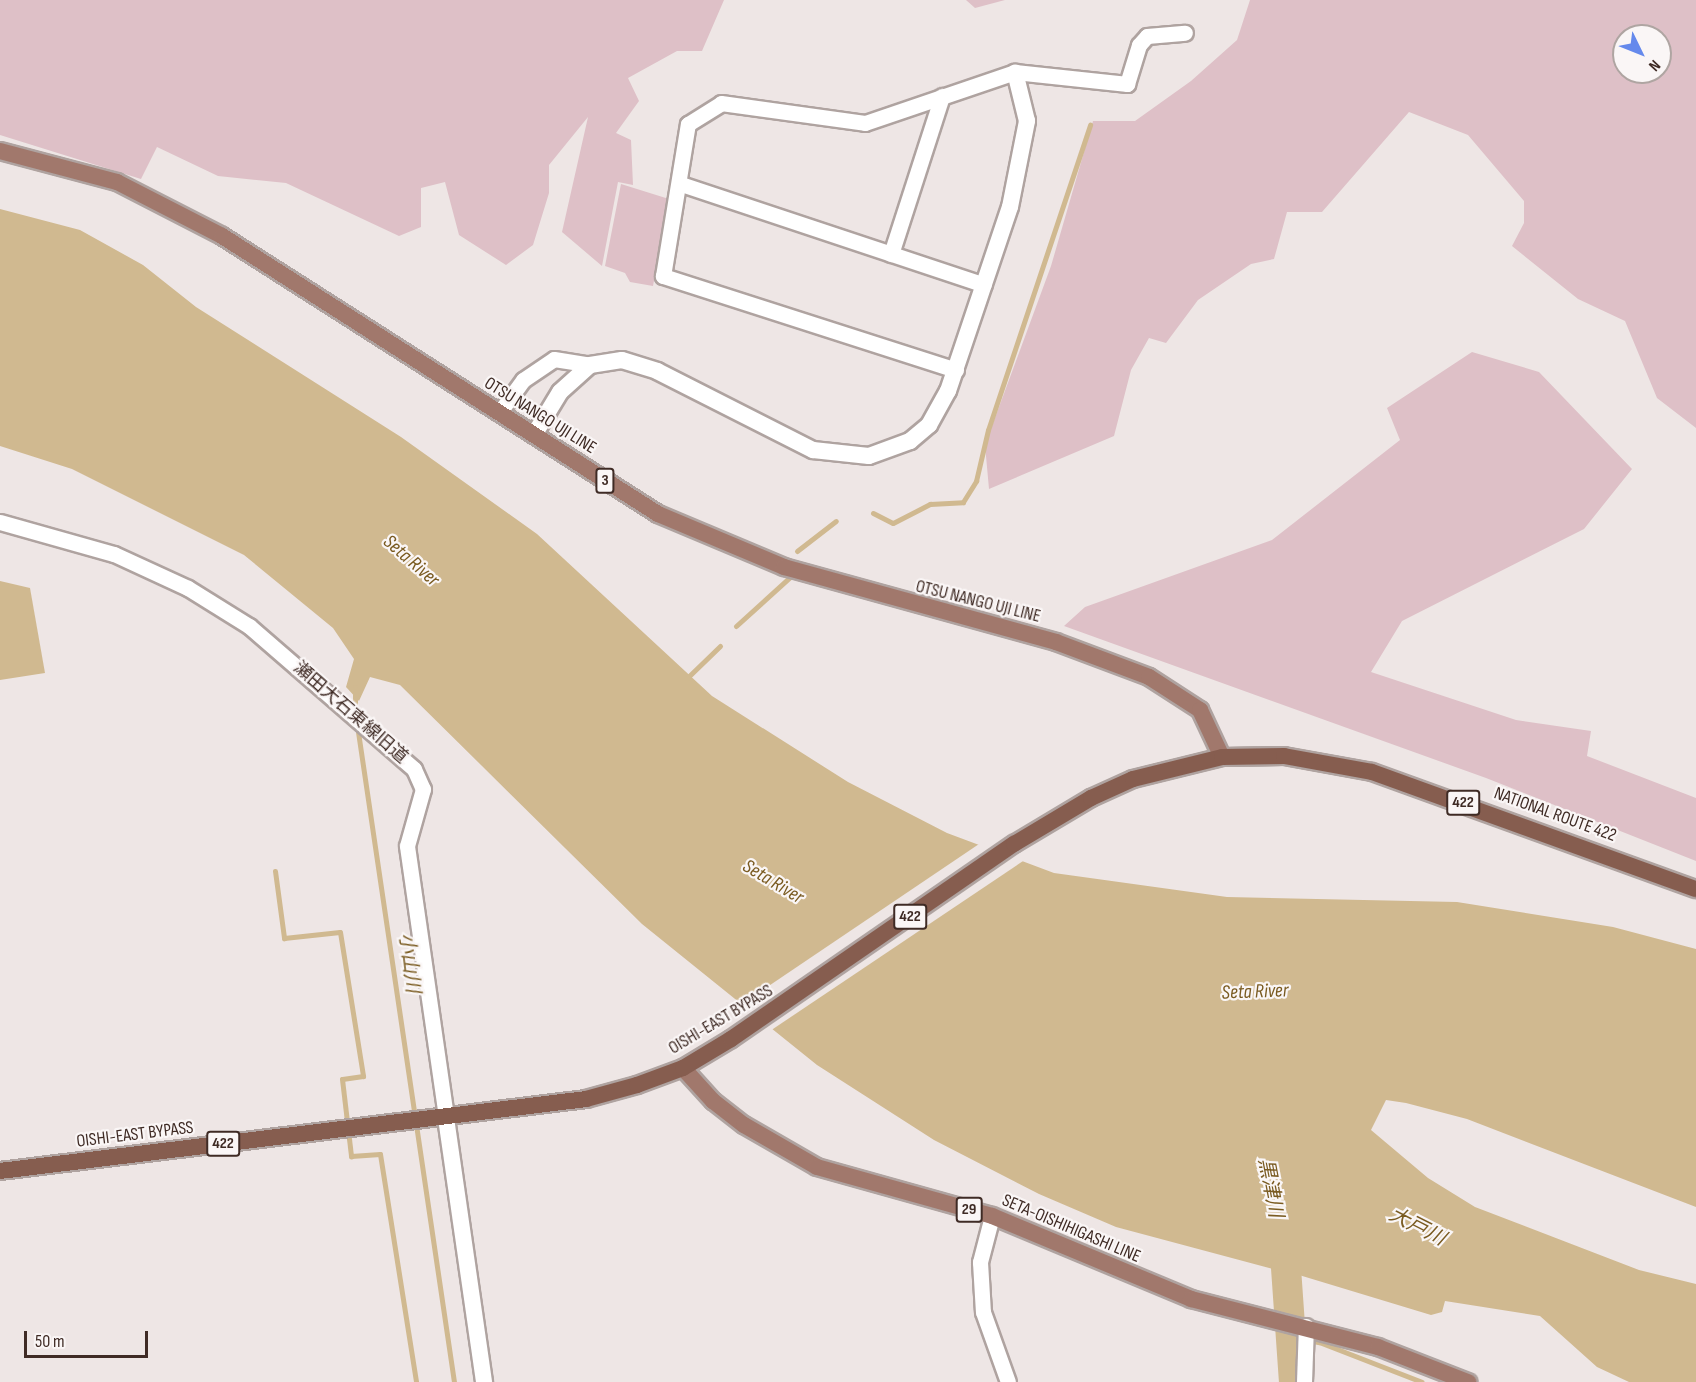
<!DOCTYPE html>
<meta charset="utf-8">
<style>
body{margin:0}
#map{position:relative;width:1696px;height:1382px;overflow:hidden;background:#eee6e5;font-family:"Sofia Sans Condensed","Noto Sans JP",sans-serif}
div>[style]{position:absolute}
.green>*{inset:0;background:#dec0c7}
.water>*{inset:0;background:#d0b990}
.pier>*{inset:0;background:#eee6e5}
.stream>*{height:5px;margin:-2.5px;padding:0 2.5px;transform-origin:2.5px;border-radius:2.5px;background:#d0b990}
.river>*{height:30px;margin:-15px;padding:0 15px;transform-origin:15px;border-radius:15px;background:#d0b990}
.roads{filter:drop-shadow(2px 0 #afa3a0) drop-shadow(-2px 0 #afa3a0) drop-shadow(0 2px #afa3a0) drop-shadow(0 -2px #afa3a0)}
.minor>*{height:15px;margin:-7.5px;padding:0 7.5px;transform-origin:7.5px;border-radius:7.5px;background:#fff}
.tertiary>*{height:16px;margin:-8px;padding:0 8px;transform-origin:8px;border-radius:8px;background:#fff}
.primary>*{height:16px;margin:-8px;padding:0 8px;transform-origin:8px;border-radius:8px;background:#a1786c}
.trunk>*{height:16px;margin:-8px;padding:0 8px;transform-origin:8px;border-radius:8px;background:#865d4f}
span{translate:-50% -50%;white-space:nowrap;text-align:center;line-height:1.15;-webkit-text-stroke:4.5px #faf6f6;paint-order:stroke}
.shield-label span{padding:2px 4px;background:#faf6f6;border:2px solid;border-radius:4px;-webkit-text-stroke-width:0}
.shield-label{font-size:16px;color:#3f2b25;font-weight:700}
.street-label{font-size:18px;color:#3f2b25}
.water-label{font-size:20px;color:#7a5b21;font-style:italic}
.north{position:absolute;left:1612px;top:24px;width:60px;height:60px;box-sizing:border-box;background:#faf6f6;border:2px solid #afa5a2;border-radius:50%;rotate:133deg;font-size:16px;font-weight:700;line-height:24px;text-align:center;color:#3f2b25}
.north::after{content:'';display:block;margin:auto;width:21px;height:27px;background:#6589ec;clip-path:polygon(50% 0,100% 100%,50% 72%,0 100%)}
.scale{position:absolute;left:24px;top:1331px;width:124px;height:27px;box-sizing:border-box;border:3px solid #3f2b25;border-top:0;padding-left:8px;font-size:18px;line-height:21px;white-space:nowrap;color:#3f2b25;-webkit-text-stroke:4px #faf6f6;paint-order:stroke}
</style>
<div id="map">
<div class="green">
<div style="clip-path:polygon(0 0,724px 0,702px 51px,677px 51px,628px 78px,639px 101px,616px 133px,631px 140px,633px 185px,618px 182px,602px 266px,562px 232px,588px 117px,549px 165px,549px 193px,533px 245px,506px 265px,459px 235px,445px 182px,421px 188px,421px 227px,399px 236px,286px 183px,218px 176px,157px 147px,141px 179px,0 135px)"></div>
<div style="clip-path:polygon(966px 0,1005px 0,975px 8px)"></div>
<div style="clip-path:polygon(evenodd,1250px 0,1696px 0,1696px 428px,1657px 398px,1625px 321px,1578px 299px,1512px 246px,1524px 223px,1524px 201px,1468px 135px,1409px 112px,1322px 212px,1287px 212px,1274px 259px,1251px 264px,1198px 300px,1166px 343px,1149px 338px,1131px 370px,1114px 436px,989px 489px,985px 445px,1051px 266px,1093px 121px,1135px 121px,1191px 81px,1237px 40px,1250px 0,1624px 36px,1660px 36px,1660px 72px,1624px 72px,1624px 36px)"></div>
<div style="clip-path:polygon(621px 184px,669px 199px,653px 286px,630px 282px,625px 273px,605px 266px)"></div>
<div style="clip-path:polygon(1472px 352px,1539px 372px,1632px 469px,1584px 529px,1402px 621px,1371px 672px,1516px 720px,1591px 731px,1587px 756px,1696px 798px,1696px 861px,1486px 778px,1064px 626px,1085px 607px,1272px 540px,1400px 440px,1387px 408px)"></div>
</div>
<div class="water">
<div style="clip-path:polygon(0 209px,80px 230px,143px 265px,196px 307px,401px 437px,537px 534px,712px 696px,848px 782px,947px 833px,1054px 873px,1227px 897px,1457px 902px,1613px 927px,1696px 949px,1696px 1207px,1467px 1119px,1406px 1103px,1386px 1100px,1371px 1130px,1428px 1178px,1475px 1207px,1639px 1270px,1696px 1284px,1696px 1382px,1629px 1382px,1597px 1367px,1540px 1316px,1445px 1301px,1442px 1312px,1431px 1315px,1299px 1275px,1291px 1309px,1282px 1305px,1280px 1271px,1116px 1227px,1039px 1194px,934px 1140px,817px 1065px,642px 924px,400px 685px,370px 677px,359px 701px,346px 687px,354px 659px,333px 628px,244px 555px,72px 469px,0 446px)"></div>
<div style="clip-path:polygon(0 581px,30px 588px,45px 673px,0 680px)"></div>
</div>
<div class="pier">
<div style="clip-path:polygon(982px 842px,1026px 859px,770px 1031px,739px 1006px)"></div>
</div>
<div class="stream">
<div style="left:873px;top:513px;width:22px;rotate:27deg"></div>
<div style="left:893px;top:523px;width:42px;rotate:-27.2deg"></div>
<div style="left:930px;top:504px;width:33px;rotate:-3deg"></div>
<div style="left:963px;top:502px;width:25px;rotate:-58deg"></div>
<div style="left:976px;top:481px;width:52px;rotate:-76.8deg"></div>
<div style="left:988px;top:430px;width:322px;rotate:-71.5deg"></div>
<div style="left:797px;top:551px;width:49px;rotate:-37.6deg"></div>
<div style="left:736px;top:626px;width:72px;rotate:-42.2deg"></div>
<div style="left:687px;top:678px;width:46px;rotate:-44.1deg"></div>
<div style="left:355px;top:713px;width:26px;rotate:-90deg"></div>
<div style="left:357px;top:725px;width:664px;rotate:81.6deg"></div>
<div style="left:275px;top:871px;width:68px;rotate:82.3deg"></div>
<div style="left:284px;top:938px;width:56px;rotate:-6.1deg"></div>
<div style="left:340px;top:932px;width:146px;rotate:80.9deg"></div>
<div style="left:363px;top:1076px;width:21px;rotate:172deg"></div>
<div style="left:342px;top:1079px;width:78px;rotate:83.3deg"></div>
<div style="left:351px;top:1156px;width:29px;rotate:-4deg"></div>
<div style="left:380px;top:1154px;width:231px;rotate:81deg"></div>
<div style="left:1287px;top:1336px;width:33px;rotate:11deg"></div>
<div style="left:1319px;top:1342px;width:110px;rotate:21.2deg"></div>
</div>
<div class="river">
<div style="left:1286px;top:1268px;width:114px;rotate:86deg"></div>
</div>
<div class="roads">
<div class="minor">
<div style="left:681px;top:184px;width:319px;rotate:18.4deg"></div>
<div style="left:891px;top:254px;width:166px;rotate:-72.1deg"></div>
<div style="left:956px;top:370px;width:308px;rotate:-162.2deg"></div>
<div style="left:663px;top:276px;width:154px;rotate:-80.7deg"></div>
<div style="left:688px;top:124px;width:39px;rotate:-32deg"></div>
<div style="left:721px;top:103px;width:145px;rotate:7.9deg"></div>
<div style="left:865px;top:123px;width:158px;rotate:-18.8deg"></div>
<div style="left:1015px;top:72px;width:113px;rotate:6.1deg"></div>
<div style="left:1127px;top:84px;width:41px;rotate:-72.9deg"></div>
<div style="left:1139px;top:45px;width:12px;rotate:-48deg"></div>
<div style="left:1147px;top:36px;width:38px;rotate:-5deg"></div>
<div style="left:499px;top:413px;width:41px;rotate:-54deg"></div>
<div style="left:523px;top:380px;width:37px;rotate:-34deg"></div>
<div style="left:554px;top:359px;width:36px;rotate:9deg"></div>
<div style="left:0;top:522px;width:118px;rotate:15.7deg"></div>
<div style="left:114px;top:554px;width:81px;rotate:24.7deg"></div>
<div style="left:188px;top:588px;width:72px;rotate:31.9deg"></div>
<div style="left:249px;top:626px;width:218px;rotate:40.9deg"></div>
<div style="left:414px;top:769px;width:22px;rotate:66deg"></div>
<div style="left:423px;top:789px;width:59px;rotate:105.7deg"></div>
<div style="left:407px;top:846px;width:275px;rotate:81.8deg"></div>
<div style="left:992px;top:1216px;width:48px;rotate:104.6deg"></div>
<div style="left:980px;top:1262px;width:50px;rotate:86.6deg"></div>
<div style="left:983px;top:1312px;width:74px;rotate:70.3deg"></div>
<div style="left:1304px;top:1382px;width:56px;rotate:-88deg"></div>
</div>
<div class="tertiary">
<div style="left:534px;top:435px;width:50px;rotate:-58.8deg"></div>
<div style="left:560px;top:392px;width:40px;rotate:-42deg"></div>
<div style="left:590px;top:365px;width:32px;rotate:-9deg"></div>
<div style="left:622px;top:360px;width:37px;rotate:17deg"></div>
<div style="left:657px;top:371px;width:175px;rotate:26.9deg"></div>
<div style="left:813px;top:450px;width:56px;rotate:6.1deg"></div>
<div style="left:869px;top:456px;width:44px;rotate:-20.1deg"></div>
<div style="left:910px;top:441px;width:25px;rotate:-40deg"></div>
<div style="left:929px;top:425px;width:39px;rotate:-61deg"></div>
<div style="left:948px;top:391px;width:194px;rotate:-71.4deg"></div>
<div style="left:1010px;top:207px;width:88px;rotate:-78.8deg"></div>
<div style="left:1027px;top:121px;width:50px;rotate:-103.8deg"></div>
<div style="left:446px;top:1118px;width:267px;rotate:81.8deg"></div>
</div>
<div class="primary">
<div style="left:0;top:151px;width:121px;rotate:14.8deg"></div>
<div style="left:117px;top:182px;width:118px;rotate:27.2deg"></div>
<div style="left:222px;top:236px;width:517px;rotate:32.52deg"></div>
<div style="left:658px;top:514px;width:137px;rotate:22.8deg"></div>
<div style="left:784px;top:567px;width:282px;rotate:15.4deg"></div>
<div style="left:1056px;top:642px;width:99px;rotate:20.6deg"></div>
<div style="left:1149px;top:677px;width:61px;rotate:32.9deg"></div>
<div style="left:1200px;top:710px;width:52px;rotate:64.9deg"></div>
<div style="left:683px;top:1068px;width:45px;rotate:47.7deg"></div>
<div style="left:713px;top:1101px;width:39px;rotate:38deg"></div>
<div style="left:744px;top:1125px;width:84px;rotate:29.9deg"></div>
<div style="left:817px;top:1167px;width:182px;rotate:15.6deg"></div>
<div style="left:992px;top:1216px;width:216px;rotate:22.6deg"></div>
<div style="left:1191px;top:1299px;width:193px;rotate:14.4deg"></div>
<div style="left:1378px;top:1347px;width:97px;rotate:21.3deg"></div>
</div>
<div class="trunk">
<div style="left:0;top:1171px;width:590px;rotate:-7deg"></div>
<div style="left:586px;top:1099px;width:53px;rotate:-15.4deg"></div>
<div style="left:637px;top:1085px;width:49px;rotate:-20.3deg"></div>
<div style="left:683px;top:1068px;width:56px;rotate:-31.1deg"></div>
<div style="left:731px;top:1039px;width:344px;rotate:-34.6deg"></div>
<div style="left:1014px;top:844px;width:90px;rotate:-30.9deg"></div>
<div style="left:1091px;top:798px;width:46px;rotate:-24.3deg"></div>
<div style="left:1133px;top:779px;width:92px;rotate:-13.9deg"></div>
<div style="left:1222px;top:757px;width:62px;rotate:-0.9deg"></div>
<div style="left:1284px;top:756px;width:89px;rotate:10.3deg"></div>
<div style="left:1372px;top:772px;width:344px;rotate:19.9deg"></div>
</div>
</div>
<div class="shield-label">
<span style="left:605px;top:481px">3</span>
<span style="left:1463px;top:803px">422</span>
<span style="left:910px;top:917px">422</span>
<span style="left:223px;top:1144px">422</span>
<span style="left:969px;top:1210px">29</span>
</div>
<div class="street-label">
<span style="left:540px;top:416px;rotate:32deg">OTSU NANGO UJI LINE</span>
<span style="left:978px;top:602px;rotate:14deg">OTSU NANGO UJI LINE</span>
<span style="left:350px;top:713px;rotate:41deg">瀬田大石東線旧道</span>
<span style="left:1555px;top:815px;rotate:20deg">NATIONAL ROUTE 422</span>
<span style="left:721px;top:1020px;rotate:-31deg">OISHI-EAST BYPASS</span>
<span style="left:135px;top:1135px;rotate:-7deg">OISHI-EAST BYPASS</span>
<span style="left:1071px;top:1229px;rotate:23deg">SETA-OISHIHIGASHI LINE</span>
</div>
<div class="water-label">
<span style="left:411px;top:561px;rotate:41deg">Seta River</span>
<span style="left:773px;top:882px;rotate:31deg">Seta River</span>
<span style="left:409px;top:963px;rotate:83deg">小山川</span>
<span style="left:1255px;top:992px;rotate:-2deg">Seta River</span>
<span style="left:1270px;top:1188px;rotate:79deg">黒津川</span>
<span style="left:1417px;top:1227px;rotate:27deg">大戸川</span>
</div>
<div class="north">N</div>
<div class="scale">50 m</div>
</div>
